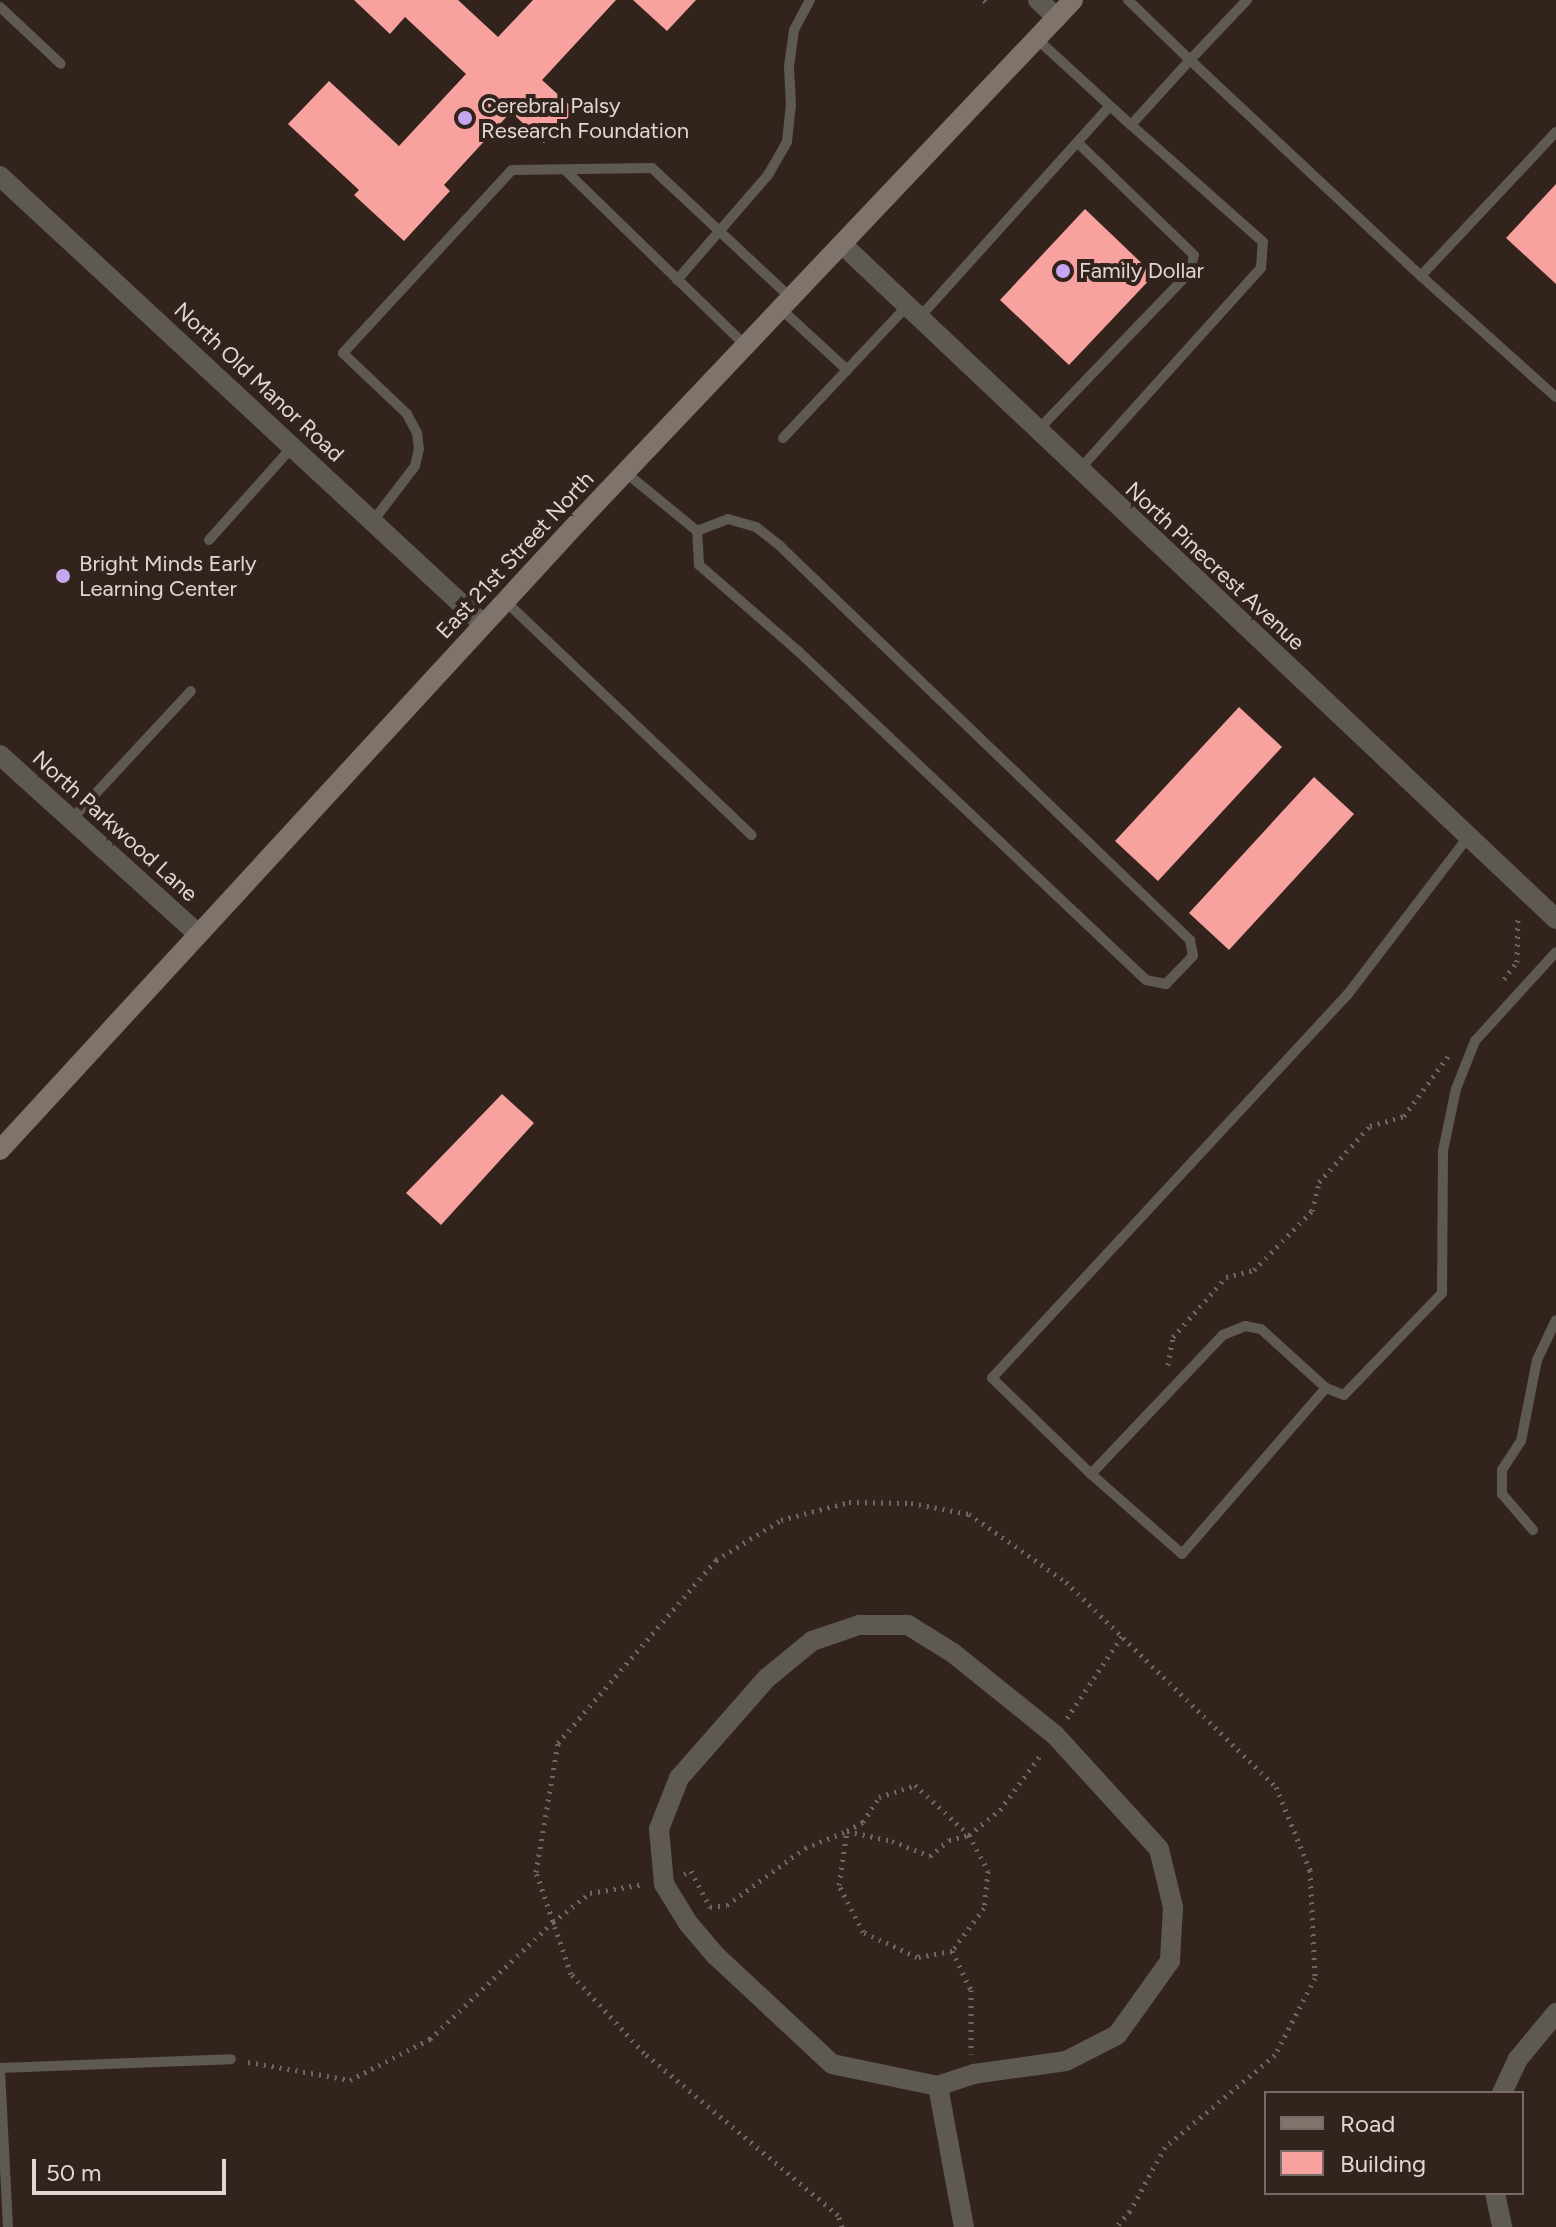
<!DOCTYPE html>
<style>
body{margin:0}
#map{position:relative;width:1556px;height:2227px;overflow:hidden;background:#33231d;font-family:Figtree,sans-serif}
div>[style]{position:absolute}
.building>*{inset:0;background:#f7a29e}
.path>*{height:5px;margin-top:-2.5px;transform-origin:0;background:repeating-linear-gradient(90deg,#736560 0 2px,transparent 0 8px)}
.lane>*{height:10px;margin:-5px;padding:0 5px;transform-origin:5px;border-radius:5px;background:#5f5953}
.street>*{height:20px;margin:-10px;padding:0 10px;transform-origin:10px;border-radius:10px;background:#5f5953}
.secondary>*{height:20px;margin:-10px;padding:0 10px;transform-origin:10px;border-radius:10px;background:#7e746b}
.dots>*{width:22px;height:22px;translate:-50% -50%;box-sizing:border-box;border:4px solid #33231d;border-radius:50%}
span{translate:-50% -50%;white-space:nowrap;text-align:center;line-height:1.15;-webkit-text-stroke:8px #33231d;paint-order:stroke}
.poi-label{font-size:22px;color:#e1d6d2}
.left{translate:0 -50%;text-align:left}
.street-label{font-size:22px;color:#e1d6d2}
.legend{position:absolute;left:1264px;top:2091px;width:260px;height:104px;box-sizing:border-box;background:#33231d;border:2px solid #796b65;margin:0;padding:10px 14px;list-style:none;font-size:24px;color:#e1d6d2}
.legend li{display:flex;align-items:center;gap:16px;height:40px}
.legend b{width:40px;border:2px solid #796b65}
.scale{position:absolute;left:32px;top:2159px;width:194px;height:36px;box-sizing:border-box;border:4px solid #e1d6d2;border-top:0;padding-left:10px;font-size:24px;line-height:28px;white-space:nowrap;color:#e1d6d2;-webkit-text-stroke:6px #33231d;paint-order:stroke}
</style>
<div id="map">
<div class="building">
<div style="clip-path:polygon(354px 0,458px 0,498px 37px,533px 0,616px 0,542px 80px,575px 110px,544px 143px,511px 112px,444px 185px,450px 191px,404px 241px,354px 195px,359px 190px,288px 124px,329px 81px,399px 146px,466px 74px,405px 17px,390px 34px)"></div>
<div style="clip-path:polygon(633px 0,696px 0,667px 31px)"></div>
<div style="clip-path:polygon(1556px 184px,1556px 284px,1506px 238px)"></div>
<div style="clip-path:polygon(1085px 209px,1154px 275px,1069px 365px,1000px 300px)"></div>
<div style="clip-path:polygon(1239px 707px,1282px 747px,1158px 881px,1115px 841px)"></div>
<div style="clip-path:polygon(1314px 777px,1354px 814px,1229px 950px,1189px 913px)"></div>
<div style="clip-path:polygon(502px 1094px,534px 1123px,441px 1225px,406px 1193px)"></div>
</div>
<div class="path">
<div style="left:984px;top:0;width:7px;rotate:45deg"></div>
<div style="left:1504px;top:979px;width:21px;rotate:-53deg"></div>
<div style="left:1517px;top:962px;width:46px;rotate:-88.8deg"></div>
<div style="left:1168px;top:1365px;width:28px;rotate:-80deg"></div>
<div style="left:1173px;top:1337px;width:80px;rotate:-48.5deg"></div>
<div style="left:1226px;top:1277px;width:29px;rotate:-14deg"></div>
<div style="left:1254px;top:1270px;width:83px;rotate:-45.5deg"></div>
<div style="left:1312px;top:1211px;width:30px;rotate:-76deg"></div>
<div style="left:1319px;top:1182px;width:76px;rotate:-47.7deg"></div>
<div style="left:1370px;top:1126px;width:35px;rotate:-16deg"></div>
<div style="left:1404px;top:1116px;width:76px;rotate:-53.6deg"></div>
<div style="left:1067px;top:1718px;width:99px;rotate:-56.1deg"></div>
<div style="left:684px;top:1874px;width:8px;rotate:-23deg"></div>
<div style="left:691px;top:1871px;width:41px;rotate:62.2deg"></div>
<div style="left:710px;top:1907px;width:17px;rotate:-7deg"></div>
<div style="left:727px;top:1905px;width:97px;rotate:-36.2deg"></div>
<div style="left:805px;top:1848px;width:45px;rotate:-22deg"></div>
<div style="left:847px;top:1831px;width:46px;rotate:12.5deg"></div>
<div style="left:892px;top:1841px;width:41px;rotate:21.5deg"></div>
<div style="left:930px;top:1856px;width:25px;rotate:-40deg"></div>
<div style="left:949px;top:1840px;width:21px;rotate:-14deg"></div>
<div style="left:969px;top:1835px;width:41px;rotate:62.2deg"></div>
<div style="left:988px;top:1871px;width:37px;rotate:96deg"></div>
<div style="left:984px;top:1908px;width:54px;rotate:126.7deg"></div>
<div style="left:952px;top:1951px;width:36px;rotate:170deg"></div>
<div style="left:917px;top:1957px;width:60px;rotate:-155.2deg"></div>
<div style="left:863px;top:1932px;width:53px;rotate:-117.1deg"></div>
<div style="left:839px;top:1885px;width:55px;rotate:-81.6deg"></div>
<div style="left:847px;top:1831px;width:18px;rotate:-29deg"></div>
<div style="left:863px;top:1822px;width:30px;rotate:-57deg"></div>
<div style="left:879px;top:1797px;width:38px;rotate:-18deg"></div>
<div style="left:915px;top:1785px;width:74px;rotate:42.8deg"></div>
<div style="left:969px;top:1835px;width:40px;rotate:-39deg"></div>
<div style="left:1000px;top:1810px;width:71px;rotate:-53.6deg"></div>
<div style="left:952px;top:1951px;width:43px;rotate:64deg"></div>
<div style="left:971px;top:1990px;width:64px;rotate:90deg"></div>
<div style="left:248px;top:2062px;width:104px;rotate:10deg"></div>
<div style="left:350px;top:2080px;width:90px;rotate:-27.1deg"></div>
<div style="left:430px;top:2039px;width:170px;rotate:-43.6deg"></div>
<div style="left:553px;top:1922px;width:47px;rotate:-38.1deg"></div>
<div style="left:590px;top:1893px;width:55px;rotate:-9.5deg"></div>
<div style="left:842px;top:2227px;width:13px;rotate:-108deg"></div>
<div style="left:838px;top:2215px;width:253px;rotate:-140.1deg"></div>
<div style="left:644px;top:2053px;width:108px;rotate:-132.7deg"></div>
<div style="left:571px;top:1974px;width:108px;rotate:-108.9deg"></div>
<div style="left:536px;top:1872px;width:131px;rotate:-80.3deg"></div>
<div style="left:558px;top:1743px;width:242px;rotate:-49.2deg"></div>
<div style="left:716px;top:1560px;width:76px;rotate:-31.6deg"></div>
<div style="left:781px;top:1520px;width:70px;rotate:-14.8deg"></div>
<div style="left:849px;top:1502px;width:62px;rotate:0.9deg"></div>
<div style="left:911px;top:1503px;width:59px;rotate:10.7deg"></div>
<div style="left:969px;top:1514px;width:118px;rotate:35deg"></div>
<div style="left:1066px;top:1582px;width:293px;rotate:44.3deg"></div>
<div style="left:1276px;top:1787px;width:90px;rotate:67.7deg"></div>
<div style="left:1310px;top:1870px;width:108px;rotate:87.3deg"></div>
<div style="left:1315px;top:1978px;width:87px;rotate:117.5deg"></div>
<div style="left:1275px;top:2055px;width:143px;rotate:140.1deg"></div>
<div style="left:1165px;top:2147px;width:73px;rotate:118.7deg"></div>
<div style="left:1130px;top:2211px;width:21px;rotate:131deg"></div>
</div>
<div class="lane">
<div style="left:1128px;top:0;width:86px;rotate:44.1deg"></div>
<div style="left:1190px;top:60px;width:83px;rotate:-46.5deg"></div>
<div style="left:0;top:7px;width:83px;rotate:43.1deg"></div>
<div style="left:1037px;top:39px;width:127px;rotate:42.5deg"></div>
<div style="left:1131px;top:125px;width:88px;rotate:-47.8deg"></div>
<div style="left:1190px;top:60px;width:316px;rotate:43.1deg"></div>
<div style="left:1556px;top:132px;width:197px;rotate:133.2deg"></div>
<div style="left:1421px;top:276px;width:181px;rotate:41.9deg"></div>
<div style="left:565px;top:170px;width:252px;rotate:44.2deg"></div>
<div style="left:677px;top:280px;width:139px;rotate:-49.1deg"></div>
<div style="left:768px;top:175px;width:38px;rotate:-60deg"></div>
<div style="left:787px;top:142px;width:36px;rotate:-84deg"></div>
<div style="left:791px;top:106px;width:40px;rotate:-92.9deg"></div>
<div style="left:789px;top:66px;width:36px;rotate:-82deg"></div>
<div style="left:794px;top:30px;width:34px;rotate:-62deg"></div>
<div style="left:781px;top:309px;width:90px;rotate:42.7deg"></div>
<div style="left:919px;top:318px;width:285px;rotate:-48deg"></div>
<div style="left:1037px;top:431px;width:221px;rotate:-46.1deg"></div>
<div style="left:1190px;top:272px;width:17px;rotate:-77deg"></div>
<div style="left:1194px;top:255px;width:161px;rotate:-136deg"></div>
<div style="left:783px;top:438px;width:181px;rotate:-46.8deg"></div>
<div style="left:1079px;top:470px;width:272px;rotate:-48deg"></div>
<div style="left:1261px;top:268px;width:26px;rotate:-86deg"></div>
<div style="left:1263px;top:242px;width:176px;rotate:-138.4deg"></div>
<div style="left:625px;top:472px;width:93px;rotate:39.3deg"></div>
<div style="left:697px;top:531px;width:33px;rotate:-21deg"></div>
<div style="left:728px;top:519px;width:29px;rotate:16deg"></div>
<div style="left:756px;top:527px;width:31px;rotate:38deg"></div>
<div style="left:780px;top:546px;width:569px;rotate:43.86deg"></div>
<div style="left:1190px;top:940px;width:16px;rotate:79deg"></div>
<div style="left:1193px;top:956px;width:39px;rotate:134deg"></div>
<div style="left:1166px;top:984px;width:20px;rotate:-169deg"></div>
<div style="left:1146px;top:980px;width:479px;rotate:-136.6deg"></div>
<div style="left:798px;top:651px;width:131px;rotate:-139deg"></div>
<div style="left:699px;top:565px;width:34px;rotate:-93deg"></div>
<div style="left:373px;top:521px;width:69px;rotate:-52.6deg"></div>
<div style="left:415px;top:466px;width:17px;rotate:-77deg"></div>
<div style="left:419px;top:449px;width:16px;rotate:-97deg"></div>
<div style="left:417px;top:433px;width:21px;rotate:-118deg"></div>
<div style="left:407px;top:414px;width:88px;rotate:-136.4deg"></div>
<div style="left:343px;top:353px;width:249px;rotate:-47.3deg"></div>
<div style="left:512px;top:170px;width:140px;rotate:-0.8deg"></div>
<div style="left:652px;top:168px;width:192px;rotate:43.1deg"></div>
<div style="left:209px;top:540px;width:126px;rotate:-48.2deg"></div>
<div style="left:505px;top:601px;width:340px;rotate:43.5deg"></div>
<div style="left:71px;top:820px;width:176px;rotate:-47.1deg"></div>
<div style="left:1468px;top:837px;width:199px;rotate:127.4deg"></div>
<div style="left:1347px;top:995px;width:522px;rotate:132.83deg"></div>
<div style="left:992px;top:1378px;width:138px;rotate:44.1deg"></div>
<div style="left:1091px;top:1474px;width:192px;rotate:-46.5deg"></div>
<div style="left:1223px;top:1335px;width:24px;rotate:-22deg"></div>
<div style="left:1245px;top:1326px;width:16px;rotate:11deg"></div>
<div style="left:1261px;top:1329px;width:88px;rotate:42.2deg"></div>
<div style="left:1326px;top:1388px;width:19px;rotate:21deg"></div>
<div style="left:1344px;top:1395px;width:141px;rotate:-46.1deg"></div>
<div style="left:1442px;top:1293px;width:142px;rotate:-89.6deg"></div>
<div style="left:1443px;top:1151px;width:63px;rotate:-78.2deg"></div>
<div style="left:1456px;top:1089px;width:52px;rotate:-68.4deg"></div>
<div style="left:1475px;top:1041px;width:120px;rotate:-47.7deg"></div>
<div style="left:1091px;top:1474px;width:121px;rotate:41.3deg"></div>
<div style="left:1182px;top:1554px;width:220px;rotate:-49.1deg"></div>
<div style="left:1533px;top:1530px;width:48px;rotate:-130.7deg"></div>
<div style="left:1502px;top:1494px;width:24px;rotate:-90deg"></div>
<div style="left:1502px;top:1470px;width:35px;rotate:-57deg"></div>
<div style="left:1521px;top:1441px;width:83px;rotate:-78.8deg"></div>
<div style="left:1537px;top:1360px;width:44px;rotate:-64.6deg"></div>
<div style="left:0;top:2068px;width:231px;rotate:-2.2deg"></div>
<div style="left:0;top:2070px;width:157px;rotate:87.1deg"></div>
</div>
<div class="street">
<div style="left:1038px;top:0;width:26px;rotate:43deg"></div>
<div style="left:0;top:176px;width:659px;rotate:42.85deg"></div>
<div style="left:843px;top:245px;width:981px;rotate:43.39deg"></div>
<div style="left:0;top:755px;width:267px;rotate:42.1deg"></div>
<div style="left:859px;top:1625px;width:49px"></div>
<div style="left:908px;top:1625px;width:53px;rotate:31.9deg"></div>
<div style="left:953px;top:1653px;width:131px;rotate:38.8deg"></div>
<div style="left:1055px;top:1735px;width:154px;rotate:47.6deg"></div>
<div style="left:1159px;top:1849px;width:60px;rotate:76.4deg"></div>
<div style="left:1173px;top:1907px;width:54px;rotate:93.2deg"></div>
<div style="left:1170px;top:1961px;width:91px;rotate:125.6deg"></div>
<div style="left:1117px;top:2035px;width:57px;rotate:153deg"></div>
<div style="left:1066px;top:2061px;width:93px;rotate:172deg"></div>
<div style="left:974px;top:2074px;width:38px;rotate:162deg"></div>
<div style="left:938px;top:2086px;width:108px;rotate:-168.3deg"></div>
<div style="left:832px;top:2064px;width:158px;rotate:-137deg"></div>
<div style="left:716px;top:1956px;width:43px;rotate:-130.3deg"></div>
<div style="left:688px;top:1923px;width:46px;rotate:-121.6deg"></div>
<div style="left:664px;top:1884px;width:55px;rotate:-95.2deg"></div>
<div style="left:659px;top:1829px;width:55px;rotate:-68.6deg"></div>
<div style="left:679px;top:1778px;width:133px;rotate:-48.7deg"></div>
<div style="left:767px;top:1678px;width:58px;rotate:-39.4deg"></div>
<div style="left:812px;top:1641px;width:50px;rotate:-18.8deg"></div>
<div style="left:938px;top:2086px;width:143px;rotate:79.6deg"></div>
<div style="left:1502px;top:2093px;width:38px;rotate:-65deg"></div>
<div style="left:1518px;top:2059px;width:60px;rotate:-50.4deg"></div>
<div style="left:1495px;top:2193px;width:35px;rotate:78deg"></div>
</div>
<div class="secondary">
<div style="left:0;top:1150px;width:855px;rotate:-47.37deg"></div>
<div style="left:579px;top:521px;width:718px;rotate:-46.52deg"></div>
</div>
<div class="dots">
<div style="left:465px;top:118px;background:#c5a6f0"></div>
<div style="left:1063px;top:271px;background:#c5a6f0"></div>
<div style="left:63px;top:576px;background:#c5a6f0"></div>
</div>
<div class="poi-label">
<span class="left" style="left:481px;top:118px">Cerebral Palsy<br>Research Foundation</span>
<span class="left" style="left:1079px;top:271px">Family Dollar</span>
<span class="left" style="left:79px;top:576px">Bright Minds Early<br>Learning Center</span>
</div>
<div class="street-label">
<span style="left:259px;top:382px;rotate:43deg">North Old Manor Road</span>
<span style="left:515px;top:555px;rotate:-47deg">East 21st Street North</span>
<span style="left:1215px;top:566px;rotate:43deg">North Pinecrest Avenue</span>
<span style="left:115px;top:826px;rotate:42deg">North Parkwood Lane</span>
</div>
<ul class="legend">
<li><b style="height:10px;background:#7e746b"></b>Road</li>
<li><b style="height:22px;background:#f7a29e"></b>Building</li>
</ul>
<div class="scale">50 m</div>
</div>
